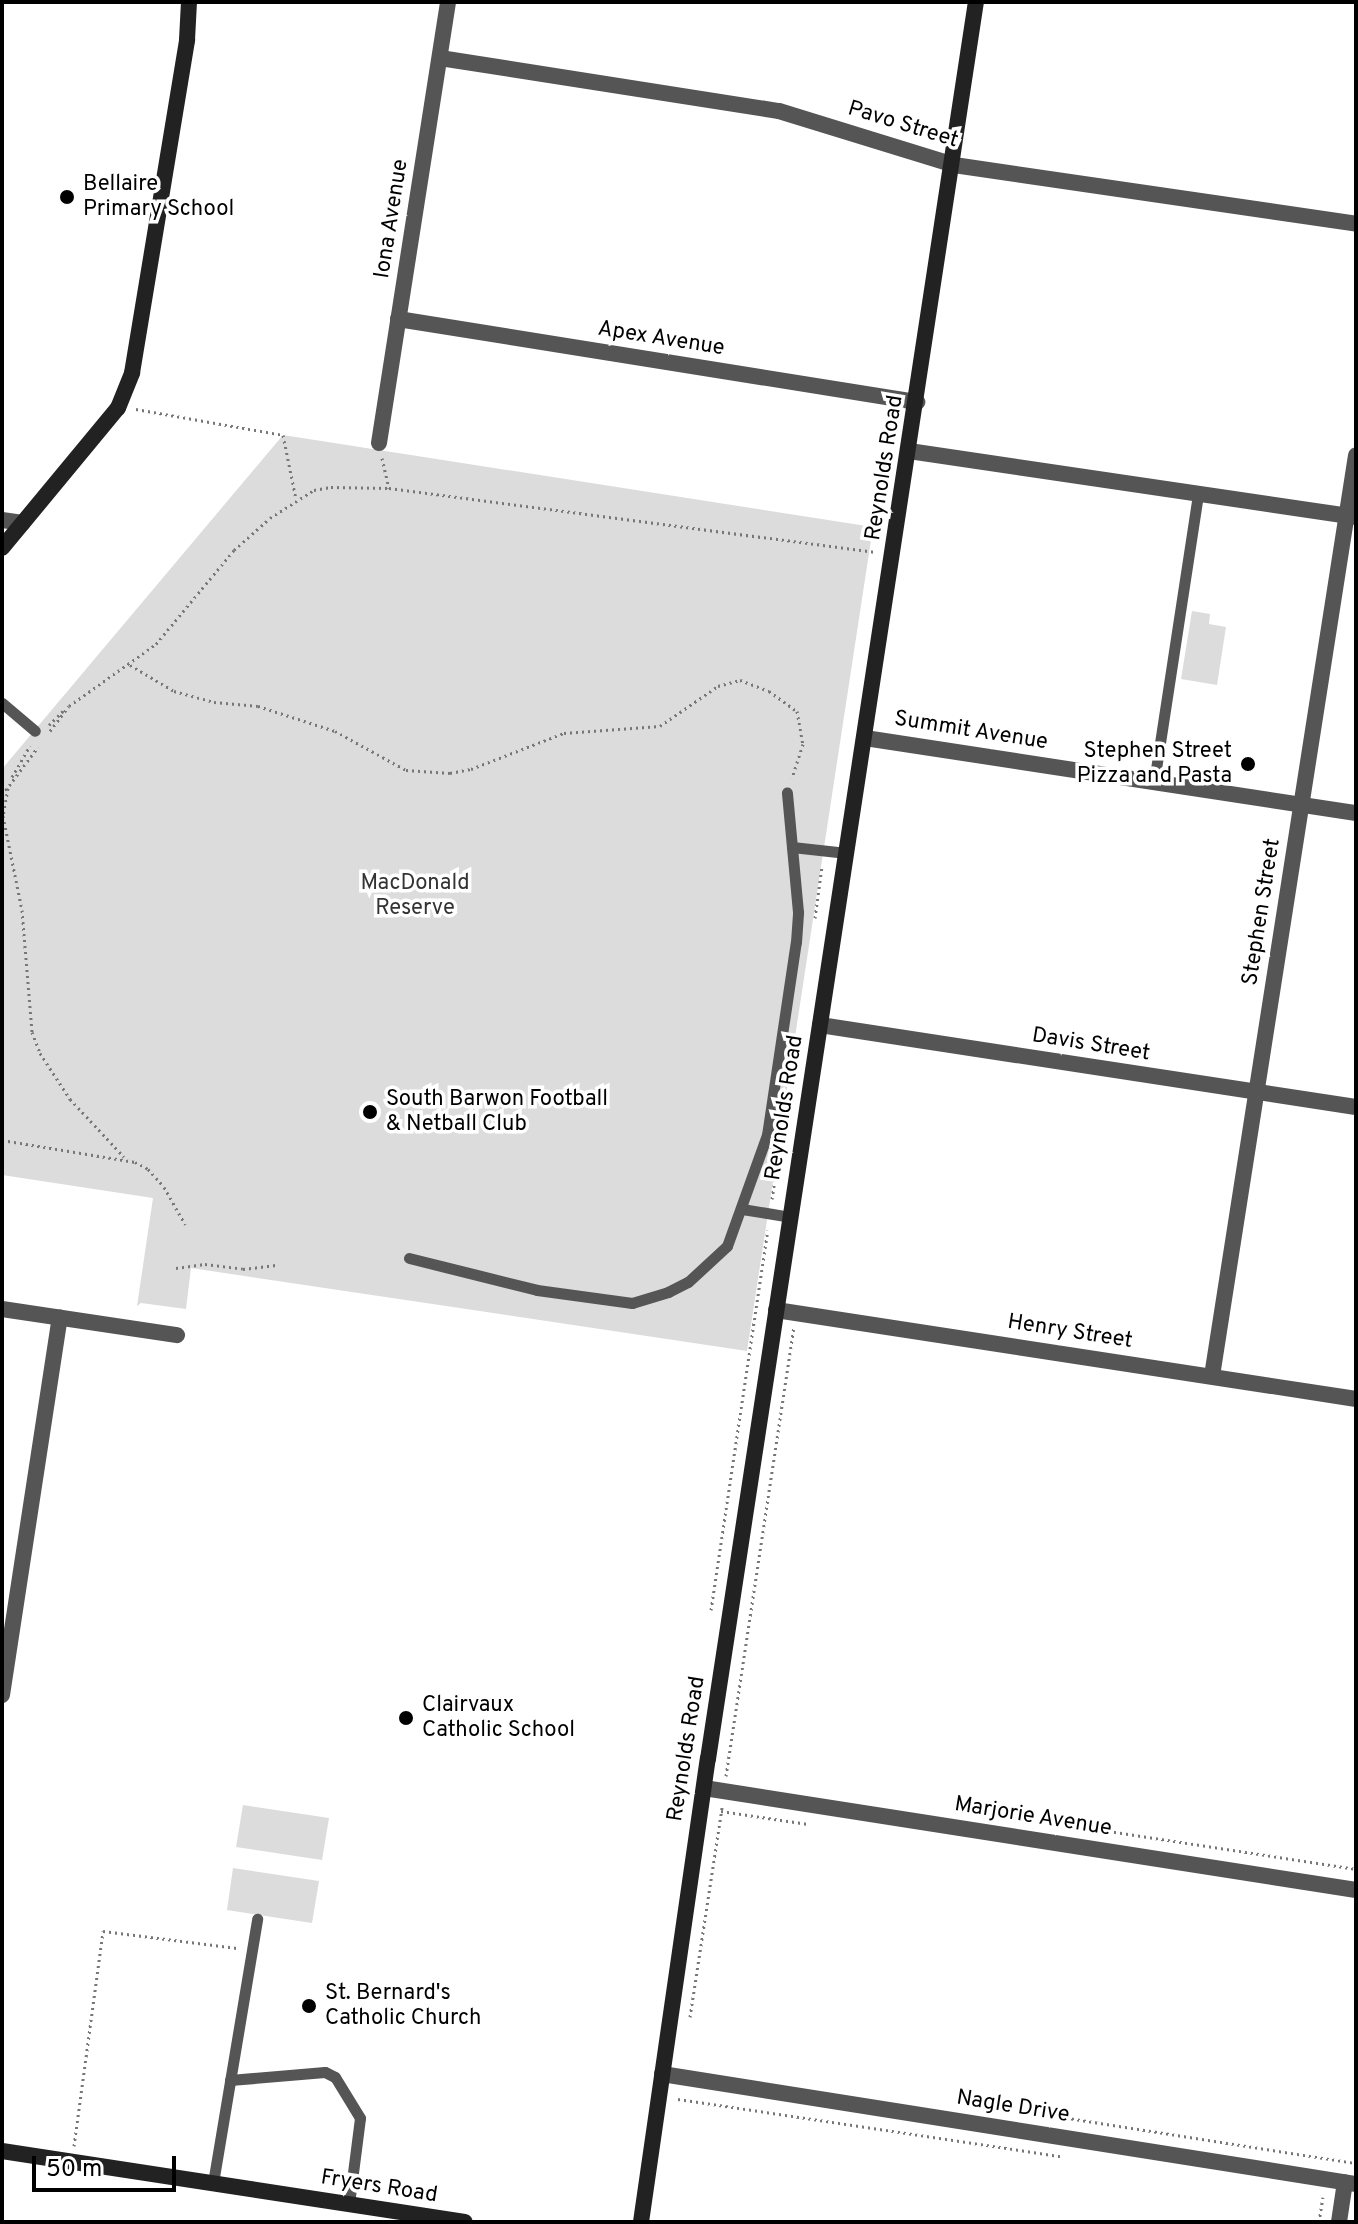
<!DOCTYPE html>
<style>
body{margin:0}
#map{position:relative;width:1358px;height:2224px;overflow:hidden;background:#fff;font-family:Overpass,sans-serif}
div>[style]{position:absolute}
.green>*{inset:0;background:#dcdcdc}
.path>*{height:3px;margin-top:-1.5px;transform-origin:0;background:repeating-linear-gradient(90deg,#777 0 2px,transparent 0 6px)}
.lane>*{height:11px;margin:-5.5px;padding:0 5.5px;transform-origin:5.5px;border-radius:5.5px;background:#555}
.street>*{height:16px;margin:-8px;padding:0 8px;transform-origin:8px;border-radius:8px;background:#555}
.secondary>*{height:16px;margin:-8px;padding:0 8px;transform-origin:8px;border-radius:8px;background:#222}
.dots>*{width:22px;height:22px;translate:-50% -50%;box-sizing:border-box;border:4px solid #fff;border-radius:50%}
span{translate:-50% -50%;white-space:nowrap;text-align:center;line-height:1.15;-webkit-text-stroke:7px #fff;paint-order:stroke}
.street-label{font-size:22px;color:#000}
.poi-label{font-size:22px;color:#000}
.left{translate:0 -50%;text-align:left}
.right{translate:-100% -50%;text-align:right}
.park-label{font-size:22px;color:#333}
.frame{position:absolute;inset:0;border:4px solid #000;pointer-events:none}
.scale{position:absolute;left:32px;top:2156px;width:144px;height:36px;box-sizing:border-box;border:4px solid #000;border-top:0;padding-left:10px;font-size:24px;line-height:28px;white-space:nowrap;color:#000;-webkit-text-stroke:6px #fff;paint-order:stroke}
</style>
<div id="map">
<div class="green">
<div style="clip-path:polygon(283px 435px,873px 527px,747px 1351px,191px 1268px,186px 1309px,141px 1303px,137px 1306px,153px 1198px,2px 1175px,2px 769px)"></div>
<div style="clip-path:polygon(1192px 611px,1210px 614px,1209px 624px,1226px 627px,1217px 685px,1181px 679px)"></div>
<div style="clip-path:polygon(243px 1805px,329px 1818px,322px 1860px,236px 1847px)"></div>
<div style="clip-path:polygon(233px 1868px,319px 1881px,312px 1923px,227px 1910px)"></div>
</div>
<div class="path">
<div style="left:136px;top:409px;width:149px;rotate:10deg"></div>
<div style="left:283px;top:435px;width:65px;rotate:78.5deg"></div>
<div style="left:382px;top:458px;width:31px;rotate:77deg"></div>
<div style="left:130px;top:665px;width:51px;rotate:30.6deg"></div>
<div style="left:174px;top:691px;width:41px;rotate:15.4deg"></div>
<div style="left:214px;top:702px;width:44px;rotate:5.2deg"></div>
<div style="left:258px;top:706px;width:81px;rotate:18deg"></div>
<div style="left:335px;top:731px;width:81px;rotate:28.8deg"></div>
<div style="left:406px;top:770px;width:44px;rotate:3.9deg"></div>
<div style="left:450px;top:773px;width:21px;rotate:-11deg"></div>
<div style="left:471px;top:769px;width:100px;rotate:-21.2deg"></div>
<div style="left:564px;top:733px;width:96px;rotate:-4.2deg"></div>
<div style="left:660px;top:726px;width:70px;rotate:-34.6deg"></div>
<div style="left:718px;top:686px;width:23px;rotate:-15deg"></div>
<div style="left:740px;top:680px;width:31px;rotate:21deg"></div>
<div style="left:769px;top:691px;width:34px;rotate:36deg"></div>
<div style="left:797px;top:711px;width:34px;rotate:80deg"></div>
<div style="left:803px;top:744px;width:36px;rotate:108deg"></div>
<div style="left:49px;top:725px;width:20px;rotate:-45deg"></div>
<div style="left:50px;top:731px;width:31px;rotate:-53deg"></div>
<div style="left:69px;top:706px;width:107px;rotate:-35.5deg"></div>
<div style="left:156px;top:644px;width:122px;rotate:-50.3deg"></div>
<div style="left:234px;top:550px;width:48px;rotate:-41.6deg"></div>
<div style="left:270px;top:518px;width:52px;rotate:-32.5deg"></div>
<div style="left:314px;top:490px;width:17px;rotate:-10deg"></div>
<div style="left:331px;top:487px;width:58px;rotate:1deg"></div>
<div style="left:389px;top:488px;width:491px;rotate:7.5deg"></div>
<div style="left:12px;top:777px;width:36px;rotate:-60deg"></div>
<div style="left:8px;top:788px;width:28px;rotate:100deg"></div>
<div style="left:3px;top:816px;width:96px;rotate:78.6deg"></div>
<div style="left:22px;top:910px;width:122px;rotate:85.3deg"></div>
<div style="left:32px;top:1032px;width:22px;rotate:69deg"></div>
<div style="left:40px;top:1053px;width:55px;rotate:56.9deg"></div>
<div style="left:70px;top:1099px;width:79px;rotate:47deg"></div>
<div style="left:2px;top:795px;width:60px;rotate:-53.1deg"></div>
<div style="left:815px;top:918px;width:52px;rotate:-82.3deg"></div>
<div style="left:2px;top:1140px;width:135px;rotate:9.4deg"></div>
<div style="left:135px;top:1162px;width:15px;rotate:28deg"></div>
<div style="left:148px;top:1169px;width:24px;rotate:48deg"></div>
<div style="left:164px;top:1187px;width:43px;rotate:60.4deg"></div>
<div style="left:772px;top:1199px;width:53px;rotate:-81.3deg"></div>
<div style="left:176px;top:1268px;width:29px;rotate:-8deg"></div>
<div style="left:205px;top:1264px;width:38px;rotate:7deg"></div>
<div style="left:243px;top:1269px;width:33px;rotate:-7deg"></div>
<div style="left:711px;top:1610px;width:384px;rotate:-81.5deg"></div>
<div style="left:726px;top:1776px;width:453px;rotate:-81.4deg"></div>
<div style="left:721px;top:1811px;width:88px;rotate:8.5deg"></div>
<div style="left:1043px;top:1821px;width:317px;rotate:8.7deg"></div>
<div style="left:690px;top:2017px;width:212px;rotate:-81.3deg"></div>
<div style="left:678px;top:2099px;width:390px;rotate:8.5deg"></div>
<div style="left:1036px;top:2113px;width:324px;rotate:8.9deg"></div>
<div style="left:74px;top:2146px;width:217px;rotate:-82.3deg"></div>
<div style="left:103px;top:1931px;width:135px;rotate:7.2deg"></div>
<div style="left:1319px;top:2222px;width:25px;rotate:-81deg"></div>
</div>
<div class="lane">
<div style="left:2px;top:703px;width:43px;rotate:40.3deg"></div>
<div style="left:1154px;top:782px;width:292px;rotate:-81.3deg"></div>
<div style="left:792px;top:847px;width:55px;rotate:6.2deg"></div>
<div style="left:742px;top:1209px;width:50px;rotate:9.3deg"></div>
<div style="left:409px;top:1258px;width:132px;rotate:14deg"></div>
<div style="left:537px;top:1290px;width:96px;rotate:7.8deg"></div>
<div style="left:632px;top:1303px;width:38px;rotate:-17deg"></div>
<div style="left:668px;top:1292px;width:22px;rotate:-27deg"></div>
<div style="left:688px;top:1282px;width:53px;rotate:-42.7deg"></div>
<div style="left:727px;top:1246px;width:118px;rotate:-70.2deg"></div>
<div style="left:767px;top:1135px;width:195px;rotate:-81.5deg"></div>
<div style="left:796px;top:942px;width:30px;rotate:-86deg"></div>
<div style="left:798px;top:912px;width:120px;rotate:-95.3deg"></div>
<div style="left:230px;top:2080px;width:95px;rotate:-4.8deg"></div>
<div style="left:325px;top:2072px;width:11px;rotate:27deg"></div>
<div style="left:335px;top:2077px;width:48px;rotate:58.6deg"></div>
<div style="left:360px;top:2118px;width:87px;rotate:97.3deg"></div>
<div style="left:213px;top:2183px;width:268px;rotate:-80.5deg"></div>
</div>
<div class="street">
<div style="left:440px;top:58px;width:343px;rotate:8.9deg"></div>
<div style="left:779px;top:111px;width:183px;rotate:17.1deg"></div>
<div style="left:954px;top:165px;width:406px;rotate:8.3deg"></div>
<div style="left:398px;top:319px;width:526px;rotate:9.09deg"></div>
<div style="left:379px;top:443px;width:446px;rotate:-81.1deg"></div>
<div style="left:909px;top:451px;width:450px;rotate:8.4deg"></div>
<div style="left:2px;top:520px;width:21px;rotate:8deg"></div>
<div style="left:865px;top:738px;width:497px;rotate:8.7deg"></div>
<div style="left:820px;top:1025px;width:542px;rotate:8.7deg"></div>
<div style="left:2px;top:1309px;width:177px;rotate:8.5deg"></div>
<div style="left:776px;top:1310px;width:587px;rotate:8.72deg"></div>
<div style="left:1212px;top:1376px;width:932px;rotate:-81.11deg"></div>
<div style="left:2px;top:1695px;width:382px;rotate:-81.3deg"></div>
<div style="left:704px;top:1788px;width:660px;rotate:8.89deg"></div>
<div style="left:662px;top:2074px;width:703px;rotate:9.01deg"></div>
<div style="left:1339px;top:2222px;width:40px;rotate:-81.5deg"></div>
</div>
<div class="secondary">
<div style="left:2px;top:548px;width:182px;rotate:-50.4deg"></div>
<div style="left:118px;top:408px;width:38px;rotate:-68deg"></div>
<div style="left:132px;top:373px;width:338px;rotate:-80.6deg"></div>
<div style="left:187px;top:40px;width:38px;rotate:-87deg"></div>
<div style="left:2px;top:2151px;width:468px;rotate:8.7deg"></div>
<div style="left:641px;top:2222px;width:468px;rotate:-81.8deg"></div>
<div style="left:708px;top:1759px;width:1777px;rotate:-81.33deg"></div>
</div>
<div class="dots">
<div style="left:67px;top:197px;background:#000"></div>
<div style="left:1248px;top:764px;background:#000"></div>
<div style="left:370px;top:1112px;background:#000"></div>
<div style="left:406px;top:1718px;background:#000"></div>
<div style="left:309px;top:2006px;background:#000"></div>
</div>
<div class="street-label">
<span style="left:903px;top:125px;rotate:17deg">Pavo Street</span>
<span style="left:392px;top:219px;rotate:-81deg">Iona Avenue</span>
<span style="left:661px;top:339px;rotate:9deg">Apex Avenue</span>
<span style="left:885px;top:468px;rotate:-81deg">Reynolds Road</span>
<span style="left:971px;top:731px;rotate:9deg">Summit Avenue</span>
<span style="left:1262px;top:912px;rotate:-81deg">Stephen Street</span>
<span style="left:1091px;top:1045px;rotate:9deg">Davis Street</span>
<span style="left:785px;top:1108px;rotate:-81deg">Reynolds Road</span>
<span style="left:1070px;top:1332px;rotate:9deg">Henry Street</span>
<span style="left:687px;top:1749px;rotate:-81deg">Reynolds Road</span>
<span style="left:1033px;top:1817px;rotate:9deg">Marjorie Avenue</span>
<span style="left:1013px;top:2107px;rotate:9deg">Nagle Drive</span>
<span style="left:379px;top:2187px;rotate:9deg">Fryers Road</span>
</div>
<div class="poi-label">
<span class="left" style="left:83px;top:197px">Bellaire<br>Primary School</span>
<span class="right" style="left:1232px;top:764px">Stephen Street<br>Pizza and Pasta</span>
<span class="left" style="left:386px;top:1112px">South Barwon Football<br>&amp; Netball Club</span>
<span class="left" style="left:422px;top:1718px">Clairvaux<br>Catholic School</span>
<span class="left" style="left:325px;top:2006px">St. Bernard's<br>Catholic Church</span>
</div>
<div class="park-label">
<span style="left:415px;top:896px">MacDonald<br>Reserve</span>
</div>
<div class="frame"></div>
<div class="scale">50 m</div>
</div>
